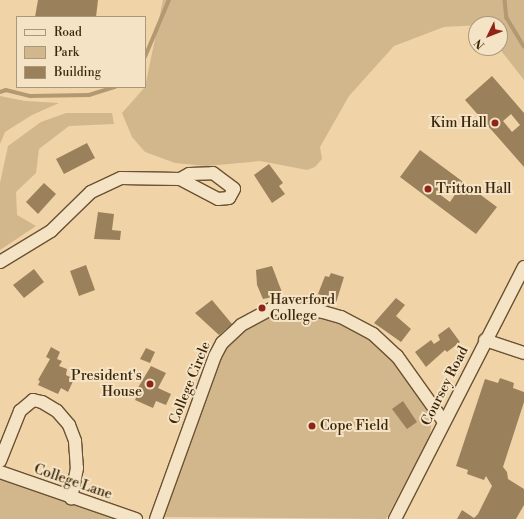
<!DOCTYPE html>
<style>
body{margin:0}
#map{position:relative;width:524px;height:519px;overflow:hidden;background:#f0d4a7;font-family:"Libre Bodoni",serif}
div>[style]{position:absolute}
.green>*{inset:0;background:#d2b78c}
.stream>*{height:3.5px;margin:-1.75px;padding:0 1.75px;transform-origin:1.75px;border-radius:1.75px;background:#b39972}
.building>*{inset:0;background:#9a815c}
.roads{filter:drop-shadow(1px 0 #6a5232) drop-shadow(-1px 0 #6a5232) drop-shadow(0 1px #6a5232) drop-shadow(0 -1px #6a5232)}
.minor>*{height:12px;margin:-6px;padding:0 6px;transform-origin:6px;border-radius:6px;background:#f5e3c6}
.dots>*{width:11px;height:11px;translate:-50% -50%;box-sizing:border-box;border:2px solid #f5e3c6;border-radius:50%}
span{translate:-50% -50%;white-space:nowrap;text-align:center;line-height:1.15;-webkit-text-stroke:4px #f5e3c6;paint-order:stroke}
.poi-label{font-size:14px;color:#3d270b}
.right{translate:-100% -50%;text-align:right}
.left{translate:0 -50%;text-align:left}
.street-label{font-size:14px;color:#3d270b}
.legend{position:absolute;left:16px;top:16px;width:130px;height:72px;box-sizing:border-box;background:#f5e3c6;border:1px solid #ab987b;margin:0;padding:5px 7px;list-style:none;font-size:12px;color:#3d270b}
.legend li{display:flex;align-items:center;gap:8px;height:20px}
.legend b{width:20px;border:1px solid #ab987b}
.north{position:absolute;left:468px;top:16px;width:40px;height:40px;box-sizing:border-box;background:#f5e3c6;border:1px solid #ab987b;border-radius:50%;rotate:227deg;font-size:11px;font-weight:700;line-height:16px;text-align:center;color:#3d270b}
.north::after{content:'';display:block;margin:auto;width:14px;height:18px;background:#8f2418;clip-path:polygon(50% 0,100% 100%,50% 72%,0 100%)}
</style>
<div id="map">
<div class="green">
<div style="clip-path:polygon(163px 0,524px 0,524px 80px,499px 48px,500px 24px,444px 27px,394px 46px,349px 96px,320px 147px,322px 159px,315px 167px,307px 170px,260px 161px,207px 166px,175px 163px,145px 152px,132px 137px,122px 113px,145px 87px)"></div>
<div style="clip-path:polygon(0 96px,25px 101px,59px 103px,32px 115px,5px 132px,0 144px)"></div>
<div style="clip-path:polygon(66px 113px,112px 113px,114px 124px,69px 126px,39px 149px,36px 173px,16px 192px,17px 215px,36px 226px,0 250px,0 183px,8px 146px,41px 122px)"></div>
<div style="clip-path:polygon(304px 313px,338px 323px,367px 338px,390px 357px,432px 416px,430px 436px,386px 519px,163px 517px,211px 372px,226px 344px,250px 325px,273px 314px)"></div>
<div style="clip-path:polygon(0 479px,115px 519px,0 519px)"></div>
</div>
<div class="stream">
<div style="left:505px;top:0;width:18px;rotate:84deg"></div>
<div style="left:507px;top:18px;width:33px;rotate:59deg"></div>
<div style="left:145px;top:57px;width:62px;rotate:-67.2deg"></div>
<div style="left:0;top:92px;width:6px;rotate:-18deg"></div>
<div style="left:6px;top:90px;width:25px;rotate:14deg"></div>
<div style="left:30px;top:96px;width:59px;rotate:-1deg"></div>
<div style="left:89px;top:95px;width:27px;rotate:-17deg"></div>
</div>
<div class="building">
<div style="clip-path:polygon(38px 0,98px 0,96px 17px,35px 17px)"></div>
<div style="clip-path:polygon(evenodd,492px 76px,524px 113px,524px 167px,465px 100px,492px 76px,511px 114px,520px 125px,512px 132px,503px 121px,511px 114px)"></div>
<div style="clip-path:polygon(87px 143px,95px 158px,64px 174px,56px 159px)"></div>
<div style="clip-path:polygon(evenodd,420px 150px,497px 207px,476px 234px,400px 177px,420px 150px,444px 184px,456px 193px,450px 202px,438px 193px,444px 184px)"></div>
<div style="clip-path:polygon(269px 164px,283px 183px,279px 186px,285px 194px,272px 203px,254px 175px)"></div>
<div style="clip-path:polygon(44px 183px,56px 194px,38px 214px,26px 202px)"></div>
<div style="clip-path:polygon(98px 212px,114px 214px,112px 230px,121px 231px,120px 240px,94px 239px)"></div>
<div style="clip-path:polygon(86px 265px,95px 290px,79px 296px,70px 271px)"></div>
<div style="clip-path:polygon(272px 266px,283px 295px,263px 299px,257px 285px,256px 270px)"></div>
<div style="clip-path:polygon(34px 269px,44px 282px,24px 298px,13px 285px)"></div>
<div style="clip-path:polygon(331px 273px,344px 277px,335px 306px,330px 304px,329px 308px,318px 304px,321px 295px,318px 294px,325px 276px,329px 277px)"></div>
<div style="clip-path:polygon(396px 298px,405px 305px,396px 316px,411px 329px,401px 342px,374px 323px)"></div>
<div style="clip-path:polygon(212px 300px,232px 324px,219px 335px,195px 313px)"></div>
<div style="clip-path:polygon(449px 327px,460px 342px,447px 352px,445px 350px,426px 367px,415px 352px,431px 340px,434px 344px,440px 340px,438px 335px)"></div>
<div style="clip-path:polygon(51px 347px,60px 352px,57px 359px,62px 361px,59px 366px,67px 369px,66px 375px,74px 379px,68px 392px,61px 388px,58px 394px,38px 385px,40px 381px,38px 380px,50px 359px,46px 357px)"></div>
<div style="clip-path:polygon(146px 348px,155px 352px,150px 363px,140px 359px)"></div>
<div style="clip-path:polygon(151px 366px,166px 373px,158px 388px,171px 394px,166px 405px,156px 401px,153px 408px,135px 400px,139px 392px,136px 391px)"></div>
<div style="clip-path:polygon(500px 378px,514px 383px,513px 388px,524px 392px,524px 402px,503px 467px,507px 472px,508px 479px,524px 489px,524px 505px,516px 519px,457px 519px,462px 510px,474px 518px,478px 514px,492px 486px,486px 476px,484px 480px,467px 474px,468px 470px,456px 466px,485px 379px,498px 383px)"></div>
<div style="clip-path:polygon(403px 401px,417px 422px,407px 429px,392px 409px)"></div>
</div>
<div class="roads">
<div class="minor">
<div style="left:0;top:262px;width:60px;rotate:-31.3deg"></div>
<div style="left:51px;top:231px;width:56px;rotate:-44.3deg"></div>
<div style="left:91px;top:192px;width:33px;rotate:-25deg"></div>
<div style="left:121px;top:178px;width:59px;rotate:1deg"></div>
<div style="left:180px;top:179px;width:10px;rotate:-29deg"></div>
<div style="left:189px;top:174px;width:24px;rotate:-2deg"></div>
<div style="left:213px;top:173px;width:26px;rotate:37deg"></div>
<div style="left:234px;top:189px;width:10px;rotate:119deg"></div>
<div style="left:229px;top:198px;width:11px;rotate:175deg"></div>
<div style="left:218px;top:199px;width:43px;rotate:-152.2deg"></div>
<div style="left:485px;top:340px;width:41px;rotate:18.4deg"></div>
<div style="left:0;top:461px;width:54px;rotate:-68.2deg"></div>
<div style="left:20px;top:411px;width:17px;rotate:-40deg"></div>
<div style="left:33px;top:400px;width:9px;rotate:13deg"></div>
<div style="left:42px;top:402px;width:17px;rotate:31deg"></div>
<div style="left:57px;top:411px;width:18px;rotate:49deg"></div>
<div style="left:69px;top:425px;width:17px;rotate:69deg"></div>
<div style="left:75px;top:441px;width:27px;rotate:86deg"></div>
<div style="left:77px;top:468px;width:31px;rotate:101deg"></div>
<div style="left:0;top:472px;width:144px;rotate:19.1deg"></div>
<div style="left:156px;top:519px;width:173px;rotate:-70.1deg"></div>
<div style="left:215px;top:356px;width:15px;rotate:-62deg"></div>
<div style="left:222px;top:343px;width:26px;rotate:-43deg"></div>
<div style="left:241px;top:325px;width:34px;rotate:-28deg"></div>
<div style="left:271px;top:309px;width:27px;rotate:-4deg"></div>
<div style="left:298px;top:307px;width:25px;rotate:11deg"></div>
<div style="left:323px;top:312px;width:19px;rotate:16deg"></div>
<div style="left:341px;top:317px;width:36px;rotate:28deg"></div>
<div style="left:373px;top:334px;width:33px;rotate:43deg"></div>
<div style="left:397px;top:356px;width:81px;rotate:54.5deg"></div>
<div style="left:395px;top:519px;width:283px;rotate:-62.9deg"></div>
</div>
</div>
<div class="dots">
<div style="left:495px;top:123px;background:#8f2418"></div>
<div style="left:428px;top:189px;background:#8f2418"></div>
<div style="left:262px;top:308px;background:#8f2418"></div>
<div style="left:150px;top:384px;background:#8f2418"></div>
<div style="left:312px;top:426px;background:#8f2418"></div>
</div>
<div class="poi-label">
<span class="right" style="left:487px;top:123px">Kim Hall</span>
<span class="left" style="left:436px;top:189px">Tritton Hall</span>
<span class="left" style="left:270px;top:308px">Haverford<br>College</span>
<span class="right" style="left:142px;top:384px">President's<br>House</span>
<span class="left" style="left:320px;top:426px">Cope Field</span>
</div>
<div class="street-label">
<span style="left:190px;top:383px;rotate:-68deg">College Circle</span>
<span style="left:445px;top:386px;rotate:-63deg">Coursey Road</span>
<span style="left:73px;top:482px;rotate:19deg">College Lane</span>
</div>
<ul class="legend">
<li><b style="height:5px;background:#f5e3c6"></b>Road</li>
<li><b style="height:11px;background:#d2b78c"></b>Park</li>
<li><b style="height:11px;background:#9a815c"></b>Building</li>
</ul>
<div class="north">N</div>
</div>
